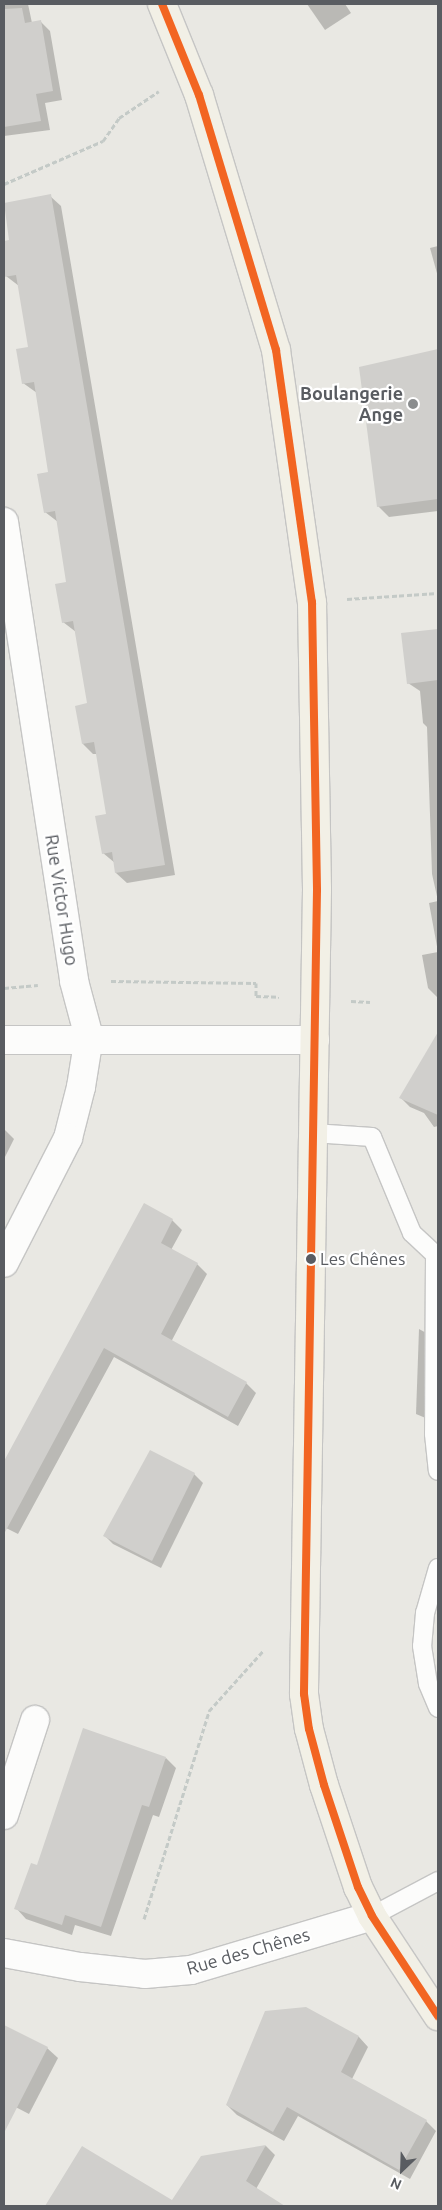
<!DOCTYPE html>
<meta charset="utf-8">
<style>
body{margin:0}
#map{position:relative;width:442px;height:2210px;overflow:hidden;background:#e9e8e3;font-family:Ubuntu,sans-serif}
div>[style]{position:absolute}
.shadow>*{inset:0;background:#0003}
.building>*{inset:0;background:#d0cfcc}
.path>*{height:3px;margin-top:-1.5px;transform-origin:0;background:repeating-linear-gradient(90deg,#c4cac7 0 5px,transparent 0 7.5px)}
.roads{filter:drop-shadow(1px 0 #c5c5c4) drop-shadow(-1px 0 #c5c5c4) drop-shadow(0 1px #c5c5c4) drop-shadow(0 -1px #c5c5c4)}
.service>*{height:18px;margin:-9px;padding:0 9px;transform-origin:9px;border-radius:9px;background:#fcfcfb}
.minor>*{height:28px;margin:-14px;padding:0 14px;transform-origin:14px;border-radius:14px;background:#fcfcfb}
.primary>*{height:28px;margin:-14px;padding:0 14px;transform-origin:14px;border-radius:14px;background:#f2f0e6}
.bus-1>*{height:8px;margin:-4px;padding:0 4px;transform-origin:4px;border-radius:4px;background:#f26522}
.dots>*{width:14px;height:14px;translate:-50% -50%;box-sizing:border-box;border:2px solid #fff;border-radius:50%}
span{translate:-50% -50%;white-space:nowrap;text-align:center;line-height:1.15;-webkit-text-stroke:4.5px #fff;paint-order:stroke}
.bus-label{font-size:17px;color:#595c61}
.left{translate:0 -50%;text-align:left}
.poi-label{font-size:18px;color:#595c61;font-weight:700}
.right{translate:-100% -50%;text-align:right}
.street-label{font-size:18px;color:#595c61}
.frame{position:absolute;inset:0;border:5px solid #595c61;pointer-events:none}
.north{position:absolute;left:377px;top:2145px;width:50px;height:50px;-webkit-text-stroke:4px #fff;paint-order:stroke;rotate:204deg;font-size:14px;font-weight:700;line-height:20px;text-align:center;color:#595c61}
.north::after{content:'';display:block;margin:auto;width:18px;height:22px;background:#595c61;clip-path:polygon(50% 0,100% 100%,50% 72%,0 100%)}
</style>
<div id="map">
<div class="shadow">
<div style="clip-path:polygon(4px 4px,28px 4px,32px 23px,41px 22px,50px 31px,62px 100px,45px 103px,50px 130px,4px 136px)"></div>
<div style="clip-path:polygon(307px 4px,345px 4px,351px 13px,325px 30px)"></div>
<div style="clip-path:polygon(50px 196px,61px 206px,175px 875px,127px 883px,116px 873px,115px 863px,103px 853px,107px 815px,97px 754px,93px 754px,83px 744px,88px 704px,76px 632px,63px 622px,68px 583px,58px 522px,45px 512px,50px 473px,37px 393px,23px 383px,29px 348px,19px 286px,6px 276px,4px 265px,4px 242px,11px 241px)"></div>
<div style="clip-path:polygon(438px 246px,438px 277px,430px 248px)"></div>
<div style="clip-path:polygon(438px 350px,438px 511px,389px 517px,378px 506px,360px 368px)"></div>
<div style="clip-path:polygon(438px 630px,438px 998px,428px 988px,422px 955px,438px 952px,429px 903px,438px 901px,432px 874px,427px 727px,423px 723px,420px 691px,408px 683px,402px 634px)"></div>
<div style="clip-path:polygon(438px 1067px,438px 1126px,434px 1127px,424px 1113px,410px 1107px,401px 1098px,417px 1071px)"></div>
<div style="clip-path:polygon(4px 1129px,14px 1139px,4px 1159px)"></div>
<div style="clip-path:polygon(144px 1205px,172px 1220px,182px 1230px,171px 1250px,197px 1264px,207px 1274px,171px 1342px,246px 1383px,256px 1393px,238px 1426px,114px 1357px,18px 1534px,4px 1527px,4px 1464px)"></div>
<div style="clip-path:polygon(419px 1329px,428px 1334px,428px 1419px,416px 1414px)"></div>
<div style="clip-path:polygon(150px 1452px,194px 1474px,203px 1483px,161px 1568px,113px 1544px,105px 1536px)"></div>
<div style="clip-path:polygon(166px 1758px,176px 1768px,159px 1817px,153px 1815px,111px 1936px,75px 1925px,72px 1935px,26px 1919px,16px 1908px,38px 1866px)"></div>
<div style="clip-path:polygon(306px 2008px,359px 2037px,368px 2047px,352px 2079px,426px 2121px,436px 2131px,410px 2179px,298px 2116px,284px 2141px,237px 2115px,227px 2105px)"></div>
<div style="clip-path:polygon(4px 2026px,47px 2048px,58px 2058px,29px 2114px,4px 2101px)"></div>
<div style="clip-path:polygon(266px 2146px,275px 2155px,256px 2189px,283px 2206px,51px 2206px,48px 2203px,172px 2201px,202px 2157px)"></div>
</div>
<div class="building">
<div style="clip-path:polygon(22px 8px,25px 23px,41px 20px,53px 91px,36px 94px,41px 121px,4px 127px,4px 9px)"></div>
<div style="clip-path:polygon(51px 194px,165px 865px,115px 873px,112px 852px,102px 854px,95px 816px,106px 814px,94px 742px,82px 744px,75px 706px,87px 703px,73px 621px,62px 623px,55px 584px,66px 582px,55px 511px,44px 513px,37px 474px,48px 472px,34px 382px,22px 384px,16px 349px,28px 347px,16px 275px,4px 277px,4px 241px,9px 240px,4px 203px)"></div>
<div style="clip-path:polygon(438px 349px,438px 499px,377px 507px,359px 367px)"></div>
<div style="clip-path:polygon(438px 629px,438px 680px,407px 684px,401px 633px)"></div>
<div style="clip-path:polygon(438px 1032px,438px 1115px,399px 1098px)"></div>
<div style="clip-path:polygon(144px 1203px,173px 1219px,161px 1243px,198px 1263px,161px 1334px,247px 1382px,228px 1417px,104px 1348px,4px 1534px,4px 1461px)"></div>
<div style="clip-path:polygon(150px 1450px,195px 1473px,152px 1561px,103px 1536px)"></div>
<div style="clip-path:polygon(83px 1728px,166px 1757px,149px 1807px,142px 1805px,101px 1927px,65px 1915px,62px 1925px,14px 1909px,31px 1863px,37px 1865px)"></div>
<div style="clip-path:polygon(306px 2007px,359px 2036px,341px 2072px,427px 2120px,399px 2170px,287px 2107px,273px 2132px,226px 2105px,265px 2011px)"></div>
<div style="clip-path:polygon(4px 2025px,48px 2047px,4px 2133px)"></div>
<div style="clip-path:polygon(266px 2145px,246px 2181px,285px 2206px,45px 2206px,82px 2146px,172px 2200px,201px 2156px)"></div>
</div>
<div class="path">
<div style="left:4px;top:184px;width:108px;rotate:-23.5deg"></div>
<div style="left:103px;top:141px;width:28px;rotate:-55deg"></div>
<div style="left:119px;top:118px;width:48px;rotate:-34deg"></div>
<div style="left:347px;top:599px;width:91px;rotate:-3.8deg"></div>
<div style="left:111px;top:981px;width:145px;rotate:0.8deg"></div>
<div style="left:256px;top:983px;width:13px;rotate:90deg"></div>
<div style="left:256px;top:996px;width:23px;rotate:2deg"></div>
<div style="left:4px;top:988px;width:34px;rotate:-5deg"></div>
<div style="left:351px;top:1001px;width:19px;rotate:3deg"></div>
<div style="left:144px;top:1919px;width:218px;rotate:-72.6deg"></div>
<div style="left:209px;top:1711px;width:81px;rotate:-48deg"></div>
</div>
<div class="roads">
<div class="service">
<div style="left:313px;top:1133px;width:59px;rotate:3.9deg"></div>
<div style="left:372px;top:1137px;width:104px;rotate:67.4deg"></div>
<div style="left:412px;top:1233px;width:35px;rotate:43deg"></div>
<div style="left:435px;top:1254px;width:180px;rotate:90.3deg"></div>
<div style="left:434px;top:1434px;width:37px;rotate:84deg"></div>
<div style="left:438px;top:1568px;width:47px;rotate:106.1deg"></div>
<div style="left:425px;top:1613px;width:33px;rotate:95deg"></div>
<div style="left:422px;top:1646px;width:38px;rotate:81deg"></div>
<div style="left:428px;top:1684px;width:26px;rotate:67deg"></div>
<div style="left:372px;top:1916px;width:75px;rotate:-27.9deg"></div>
</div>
<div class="minor">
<div style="left:4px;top:522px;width:464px;rotate:81.3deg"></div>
<div style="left:74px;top:981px;width:58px;rotate:75deg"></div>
<div style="left:89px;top:1037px;width:51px;rotate:99.1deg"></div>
<div style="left:81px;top:1087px;width:53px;rotate:104.3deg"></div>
<div style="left:68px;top:1138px;width:140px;rotate:117.1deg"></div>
<div style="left:4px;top:1040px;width:311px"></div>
<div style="left:4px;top:1815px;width:100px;rotate:-71.9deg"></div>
<div style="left:4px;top:1953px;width:77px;rotate:10.4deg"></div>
<div style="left:80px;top:1967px;width:65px;rotate:6.1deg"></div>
<div style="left:145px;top:1974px;width:46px;rotate:-5deg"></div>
<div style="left:191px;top:1970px;width:189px;rotate:-16.6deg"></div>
</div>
<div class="primary">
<div style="left:162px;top:4px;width:98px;rotate:67.9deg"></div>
<div style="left:199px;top:95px;width:266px;rotate:73.2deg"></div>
<div style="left:276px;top:350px;width:255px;rotate:81.9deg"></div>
<div style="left:312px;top:602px;width:288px;rotate:89deg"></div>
<div style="left:317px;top:890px;width:804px;rotate:90.93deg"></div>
<div style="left:304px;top:1694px;width:35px;rotate:82deg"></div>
<div style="left:309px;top:1729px;width:58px;rotate:75deg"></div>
<div style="left:324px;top:1785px;width:108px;rotate:71.6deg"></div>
<div style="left:358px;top:1887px;width:32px;rotate:64deg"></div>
<div style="left:372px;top:1916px;width:120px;rotate:56.6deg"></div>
</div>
</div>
<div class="bus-1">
<div style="left:162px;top:4px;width:98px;rotate:67.9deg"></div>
<div style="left:199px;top:95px;width:266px;rotate:73.2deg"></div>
<div style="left:276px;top:350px;width:255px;rotate:81.9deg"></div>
<div style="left:312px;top:602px;width:288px;rotate:89deg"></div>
<div style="left:317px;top:890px;width:804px;rotate:90.93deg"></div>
<div style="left:304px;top:1694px;width:35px;rotate:82deg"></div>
<div style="left:309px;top:1729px;width:58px;rotate:75deg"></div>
<div style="left:324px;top:1785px;width:108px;rotate:71.6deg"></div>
<div style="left:358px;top:1887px;width:32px;rotate:64deg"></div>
<div style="left:372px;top:1916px;width:120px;rotate:56.6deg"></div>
</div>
<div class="dots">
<div style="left:413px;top:404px;background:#8b8d8e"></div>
<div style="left:311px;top:1259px;background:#595c61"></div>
</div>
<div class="bus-label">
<span class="left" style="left:320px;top:1259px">Les Chênes</span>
</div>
<div class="poi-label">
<span class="right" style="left:403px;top:404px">Boulangerie<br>Ange</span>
</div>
<div class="street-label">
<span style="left:62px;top:900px;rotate:81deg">Rue Victor Hugo</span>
<span style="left:248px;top:1951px;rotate:-16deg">Rue des Chênes</span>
</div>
<div class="frame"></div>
<div class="north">N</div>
</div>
